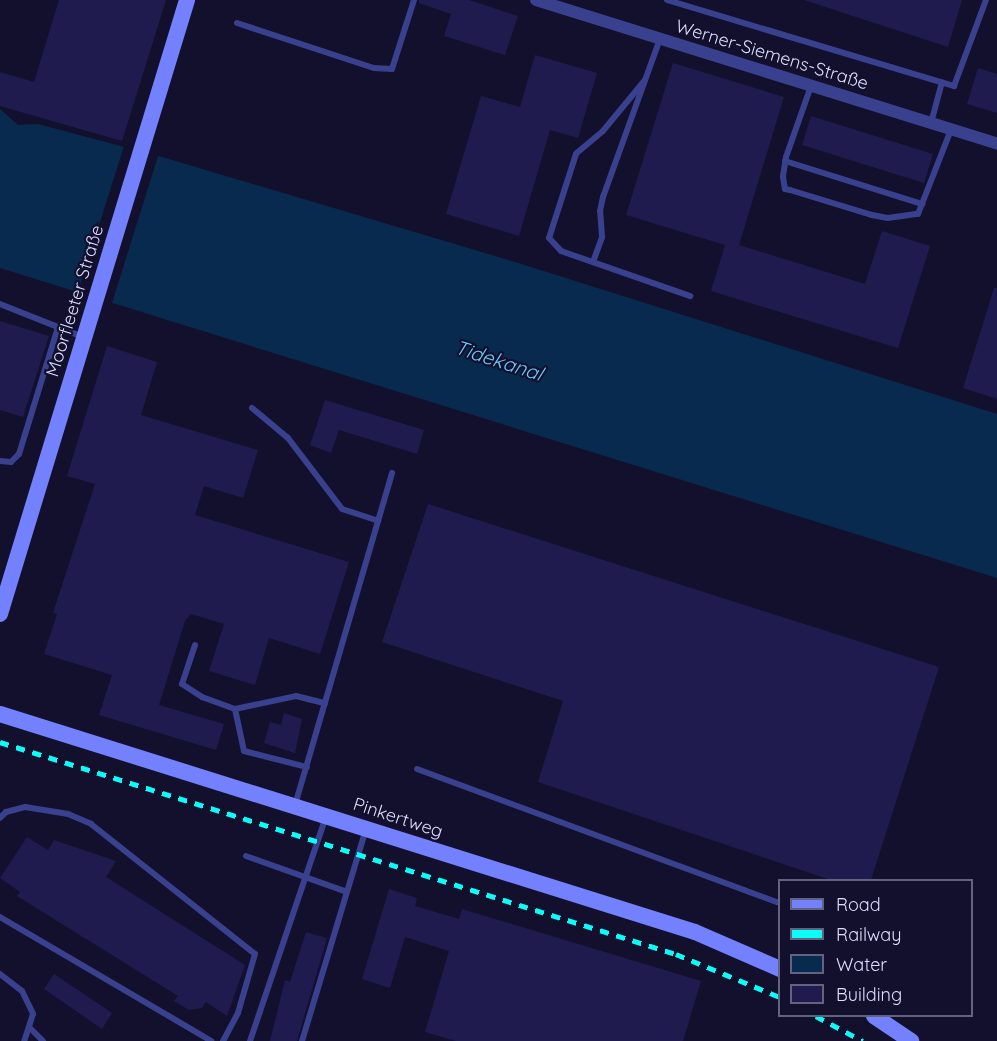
<!DOCTYPE html>
<meta charset="utf-8">
<style>
body{margin:0}
#map{position:relative;width:997px;height:1041px;overflow:hidden;background:#12102d;font-family:Quicksand,sans-serif}
div>[style]{position:absolute}
.water>*{inset:0;background:#082a4e}
.pier>*{inset:0;background:#12102d}
.building>*{inset:0;background:#1f1b4f}
.lane>*{height:6px;margin:-3px;padding:0 3px;transform-origin:3px;border-radius:3px;background:#39408e}
.street>*{height:12px;margin:-6px;padding:0 6px;transform-origin:6px;border-radius:6px;background:#39408e}
.secondary>*{height:16px;margin:-8px;padding:0 8px;transform-origin:8px;border-radius:8px;background:#7381ff}
.rail>*{height:4.5px;margin-top:-2.25px;transform-origin:0;background:repeating-linear-gradient(90deg,#08fff9 0 9px,transparent 0 17px)}
span{translate:-50% -50%;white-space:nowrap;text-align:center;line-height:1.15;-webkit-text-stroke:4.5px #12102d;paint-order:stroke}
.street-label{font-size:18px;color:#dcddff}
.water-label{font-size:20px;color:#6accff;font-style:italic}
.legend{position:absolute;left:778px;top:879px;width:195px;height:138px;box-sizing:border-box;background:#12102d;border:2px solid #636281;margin:0;padding:8px 10px;list-style:none;font-size:18px;color:#dcddff}
.legend li{display:flex;align-items:center;gap:12px;height:30px}
.legend b{width:30px;border:2px solid #636281}
</style>
<div id="map">
<div class="water">
<div style="clip-path:polygon(0 109px,18px 125px,38px 124px,162px 157px,512px 261px,997px 414px,997px 578px,0 268px)"></div>
</div>
<div class="pier">
<div style="clip-path:polygon(124px 146px,159px 153px,111px 306px,77px 295px)"></div>
</div>
<div class="building">
<div style="clip-path:polygon(59px 0,166px 0,122px 141px,0 106px,0 72px,34px 82px)"></div>
<div style="clip-path:polygon(419px 0,469px 0,518px 16px,505px 55px,444px 36px,451px 14px,419px 3px)"></div>
<div style="clip-path:polygon(804px 0,962px 0,948px 47px)"></div>
<div style="clip-path:polygon(535px 55px,597px 73px,578px 138px,550px 130px,519px 236px,446px 214px,481px 96px,520px 107px)"></div>
<div style="clip-path:polygon(673px 63px,784px 97px,739px 245px,865px 284px,882px 231px,930px 246px,898px 348px,711px 291px,725px 245px,626px 215px)"></div>
<div style="clip-path:polygon(978px 68px,997px 74px,997px 113px,967px 104px)"></div>
<div style="clip-path:polygon(811px 116px,933px 154px,924px 183px,802px 145px)"></div>
<div style="clip-path:polygon(994px 288px,997px 288px,997px 399px,963px 388px)"></div>
<div style="clip-path:polygon(0 321px,49px 336px,23px 417px,0 410px)"></div>
<div style="clip-path:polygon(107px 346px,157px 362px,141px 415px,258px 450px,243px 498px,204px 486px,195px 515px,349px 562px,320px 654px,269px 638px,255px 685px,209px 671px,224px 624px,191px 614px,185px 621px,159px 705px,224px 724px,216px 750px,99px 715px,112px 675px,44px 654px,57px 614px,53px 613px,95px 484px,67px 476px)"></div>
<div style="clip-path:polygon(325px 400px,424px 430px,417px 454px,339px 430px,331px 453px,310px 445px)"></div>
<div style="clip-path:polygon(428px 504px,939px 667px,871px 880px,831px 880px,538px 782px,563px 701px,382px 642px)"></div>
<div style="clip-path:polygon(284px 713px,302px 719px,295px 753px,264px 743px,270px 722px,281px 725px)"></div>
<div style="clip-path:polygon(27px 837px,48px 850px,54px 840px,116px 861px,106px 877px,245px 965px,227px 1016px,206px 1002px,202px 1008px,189px 1010px,174px 1001px,178px 996px,17px 896px,20px 892px,0 878px)"></div>
<div style="clip-path:polygon(389px 889px,417px 898px,415px 906px,459px 919px,462px 909px,701px 981px,683px 1041px,456px 1041px,425px 1032px,449px 951px,405px 937px,390px 988px,362px 979px)"></div>
<div style="clip-path:polygon(306px 932px,327px 938px,297px 1041px,270px 1041px,285px 980px,290px 982px)"></div>
<div style="clip-path:polygon(54px 974px,112px 1013px,102px 1029px,44px 989px)"></div>
</div>
<div class="lane">
<div style="left:667px;top:0;width:300px;rotate:16.7deg"></div>
<div style="left:954px;top:86px;width:92px;rotate:-69.6deg"></div>
<div style="left:237px;top:23px;width:144px;rotate:18.2deg"></div>
<div style="left:374px;top:68px;width:18px;rotate:3deg"></div>
<div style="left:392px;top:69px;width:72px;rotate:-72.3deg"></div>
<div style="left:645px;top:80px;width:66px;rotate:129.5deg"></div>
<div style="left:603px;top:131px;width:35px;rotate:140deg"></div>
<div style="left:576px;top:154px;width:88px;rotate:107.8deg"></div>
<div style="left:549px;top:238px;width:18px;rotate:47deg"></div>
<div style="left:561px;top:251px;width:137px;rotate:19.2deg"></div>
<div style="left:811px;top:86px;width:75px;rotate:109.4deg"></div>
<div style="left:786px;top:157px;width:20px;rotate:99deg"></div>
<div style="left:783px;top:177px;width:12px;rotate:81deg"></div>
<div style="left:785px;top:189px;width:5px;rotate:11deg"></div>
<div style="left:790px;top:190px;width:86px;rotate:17deg"></div>
<div style="left:872px;top:215px;width:16px;rotate:11deg"></div>
<div style="left:888px;top:218px;width:30px;rotate:-8deg"></div>
<div style="left:918px;top:214px;width:90px;rotate:-68.6deg"></div>
<div style="left:931px;top:123px;width:42px;rotate:-75deg"></div>
<div style="left:785px;top:161px;width:144px;rotate:17.4deg"></div>
<div style="left:593px;top:262px;width:27px;rotate:-70deg"></div>
<div style="left:602px;top:237px;width:26px;rotate:-94deg"></div>
<div style="left:600px;top:211px;width:14px;rotate:-78deg"></div>
<div style="left:603px;top:197px;width:168px;rotate:-70.2deg"></div>
<div style="left:0;top:304px;width:89px;rotate:21.7deg"></div>
<div style="left:252px;top:408px;width:47px;rotate:39.8deg"></div>
<div style="left:288px;top:438px;width:89px;rotate:52.7deg"></div>
<div style="left:342px;top:509px;width:38px;rotate:18deg"></div>
<div style="left:0;top:461px;width:11px;rotate:5deg"></div>
<div style="left:11px;top:462px;width:11px;rotate:-45deg"></div>
<div style="left:19px;top:454px;width:133px;rotate:-72.9deg"></div>
<div style="left:195px;top:645px;width:41px;rotate:108.4deg"></div>
<div style="left:182px;top:684px;width:24px;rotate:33deg"></div>
<div style="left:202px;top:697px;width:35px;rotate:20deg"></div>
<div style="left:235px;top:709px;width:62px;rotate:-12deg"></div>
<div style="left:296px;top:696px;width:30px;rotate:14deg"></div>
<div style="left:235px;top:709px;width:43px;rotate:77.9deg"></div>
<div style="left:244px;top:751px;width:65px;rotate:14.3deg"></div>
<div style="left:417px;top:769px;width:387px;rotate:20.3deg"></div>
<div style="left:295px;top:805px;width:346px;rotate:-73.7deg"></div>
<div style="left:0;top:818px;width:8px;rotate:-45deg"></div>
<div style="left:6px;top:812px;width:20px;rotate:-15deg"></div>
<div style="left:25px;top:807px;width:44px;rotate:9.2deg"></div>
<div style="left:68px;top:814px;width:25px;rotate:23deg"></div>
<div style="left:91px;top:824px;width:209px;rotate:38.4deg"></div>
<div style="left:255px;top:954px;width:61px;rotate:106.1deg"></div>
<div style="left:238px;top:1013px;width:32px;rotate:118deg"></div>
<div style="left:246px;top:856px;width:107px;rotate:19.6deg"></div>
<div style="left:0;top:917px;width:245px;rotate:30.4deg"></div>
<div style="left:0;top:974px;width:28px;rotate:38deg"></div>
<div style="left:22px;top:991px;width:25px;rotate:64deg"></div>
<div style="left:33px;top:1014px;width:28px;rotate:108deg"></div>
<div style="left:31px;top:1029px;width:17px;rotate:45deg"></div>
<div style="left:250px;top:1041px;width:237px;rotate:-71.3deg"></div>
<div style="left:302px;top:1041px;width:221px;rotate:-73.2deg"></div>
</div>
<div class="street">
<div style="left:536px;top:0;width:483px;rotate:17.3deg"></div>
</div>
<div class="secondary">
<div style="left:0;top:614px;width:642px;rotate:-73.06deg"></div>
<div style="left:0;top:714px;width:728px;rotate:17.42deg"></div>
<div style="left:695px;top:932px;width:93px;rotate:23.5deg"></div>
<div style="left:874px;top:1016px;width:45px;rotate:34deg"></div>
</div>
<div class="rail">
<div style="left:0;top:742px;width:708px;rotate:17.41deg"></div>
<div style="left:676px;top:954px;width:113px;rotate:22.5deg"></div>
<div style="left:816px;top:1016px;width:53px;rotate:28deg"></div>
</div>
<div class="street-label">
<span style="left:772px;top:55px;rotate:17deg">Werner-Siemens-Straße</span>
<span style="left:75px;top:301px;rotate:-73deg">Moorfleeter Straße</span>
<span style="left:398px;top:818px;rotate:18deg">Pinkertweg</span>
</div>
<div class="water-label">
<span style="left:499px;top:360px;rotate:18deg">Tidekanal</span>
</div>
<ul class="legend">
<li><b style="height:8px;background:#7381ff"></b>Road</li>
<li><b style="height:8px;background:#08fff9"></b>Railway</li>
<li><b style="height:16px;background:#082a4e"></b>Water</li>
<li><b style="height:16px;background:#1f1b4f"></b>Building</li>
</ul>
</div>
